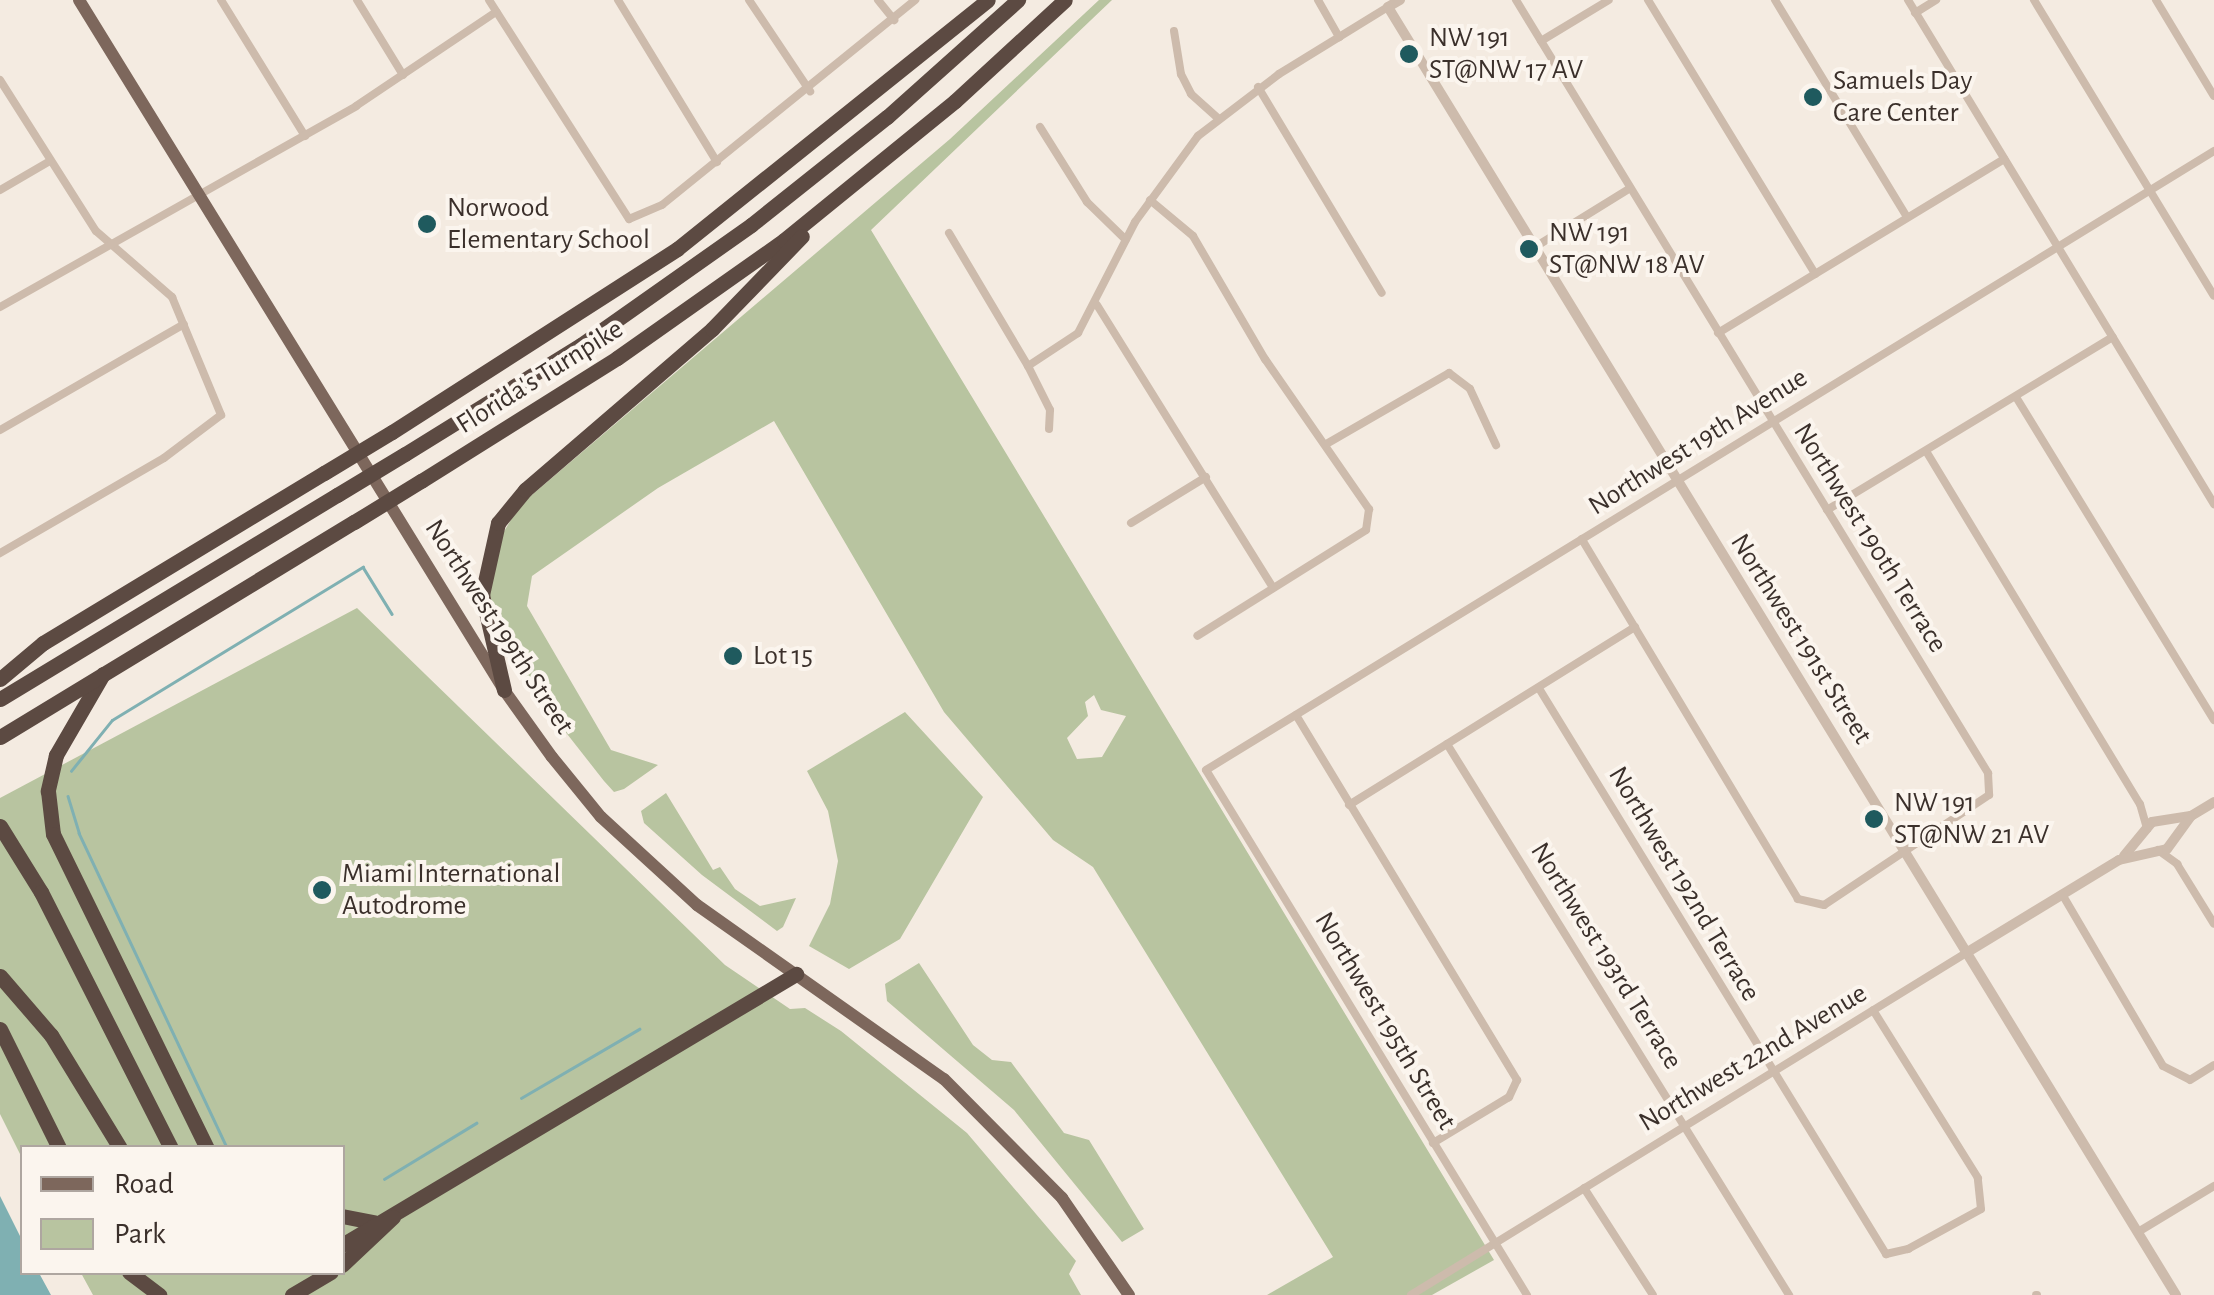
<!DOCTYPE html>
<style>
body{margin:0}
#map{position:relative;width:2214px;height:1295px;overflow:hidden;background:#f4ebe1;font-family:"Alegreya Sans",sans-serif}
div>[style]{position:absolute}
.green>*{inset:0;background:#b8c4a0}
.water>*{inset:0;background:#7fb0b2}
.stream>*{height:2.5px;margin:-1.25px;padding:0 1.25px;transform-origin:1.25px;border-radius:1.25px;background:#7fb0b2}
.minor>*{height:8px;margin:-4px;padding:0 4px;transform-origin:4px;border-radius:4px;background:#cdbbac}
.tertiary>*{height:10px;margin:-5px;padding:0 5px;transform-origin:5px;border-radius:5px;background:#cdbbac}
.primary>*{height:12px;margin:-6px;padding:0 6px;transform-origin:6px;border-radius:6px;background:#7d675c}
.motorway>*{height:15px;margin:-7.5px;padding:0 7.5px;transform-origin:7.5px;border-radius:7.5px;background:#5c4a42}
.motorway-bridge>*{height:15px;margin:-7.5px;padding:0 7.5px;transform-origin:7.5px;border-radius:7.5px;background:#5c4a42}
.dots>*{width:28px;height:28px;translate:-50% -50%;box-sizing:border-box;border:5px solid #fbf5ee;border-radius:50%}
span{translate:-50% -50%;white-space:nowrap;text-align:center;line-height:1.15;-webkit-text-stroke:8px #fbf5ee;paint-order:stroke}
.poi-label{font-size:28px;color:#3b302b}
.left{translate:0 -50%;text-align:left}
.street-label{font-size:28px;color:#3b302b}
.legend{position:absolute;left:20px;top:1145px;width:325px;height:130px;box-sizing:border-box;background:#fbf5ee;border:2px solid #aea6a0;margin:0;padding:12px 18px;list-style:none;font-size:30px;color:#3b302b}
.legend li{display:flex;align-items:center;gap:20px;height:50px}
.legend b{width:50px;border:2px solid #aea6a0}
</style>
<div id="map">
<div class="green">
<div style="clip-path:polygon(evenodd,1099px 0,1112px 0,871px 230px,1494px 1260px,1432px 1295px,1267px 1295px,1333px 1257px,1093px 867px,1053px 840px,944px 712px,774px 421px,658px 488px,532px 576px,527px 606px,611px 750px,658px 765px,624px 789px,614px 792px,604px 781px,542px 702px,506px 646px,488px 592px,494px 548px,520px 505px,950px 139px,1099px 0,1094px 695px,1101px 710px,1126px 716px,1102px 757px,1077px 759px,1067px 738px,1088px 716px,1085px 702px,1094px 695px)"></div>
<div style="clip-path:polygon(357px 608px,725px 965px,790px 1009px,805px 1008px,841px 1031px,967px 1133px,1076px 1261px,1069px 1274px,1081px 1295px,93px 1295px,81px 1273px,342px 1272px,342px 1148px,22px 1148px,22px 1158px,0 1114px,0 798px)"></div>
<div style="clip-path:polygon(905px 712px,983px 797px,900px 939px,849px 969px,809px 946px,830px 904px,838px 861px,828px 811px,807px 771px)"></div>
<div style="clip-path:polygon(666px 793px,713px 870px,720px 867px,735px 889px,760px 906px,796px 898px,783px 927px,777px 931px,702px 875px,644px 823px,641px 811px)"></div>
<div style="clip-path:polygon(919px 963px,973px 1045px,992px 1060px,1011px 1062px,1064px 1133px,1089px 1140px,1144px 1229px,1122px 1242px,1014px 1110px,887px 1001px,885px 984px)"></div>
</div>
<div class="water">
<div style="clip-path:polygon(0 1196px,22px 1240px,22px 1272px,39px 1273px,51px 1295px,0 1295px)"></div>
</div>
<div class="stream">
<div style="left:71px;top:771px;width:65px;rotate:-51.2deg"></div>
<div style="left:112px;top:720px;width:294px;rotate:-31.4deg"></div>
<div style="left:363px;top:567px;width:55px;rotate:58.3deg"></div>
<div style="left:68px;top:796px;width:39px;rotate:73deg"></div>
<div style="left:79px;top:833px;width:348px;rotate:64.8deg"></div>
<div style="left:521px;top:1098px;width:137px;rotate:-30.3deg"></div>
<div style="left:384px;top:1179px;width:108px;rotate:-31.3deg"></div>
</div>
<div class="minor">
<div style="left:221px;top:0;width:160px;rotate:58.3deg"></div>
<div style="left:357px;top:0;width:88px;rotate:58.5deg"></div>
<div style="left:489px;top:0;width:260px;rotate:57.4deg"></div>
<div style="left:629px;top:219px;width:36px;rotate:-23deg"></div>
<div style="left:662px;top:205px;width:326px;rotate:-39deg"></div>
<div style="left:618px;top:0;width:190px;rotate:58.6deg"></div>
<div style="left:749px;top:0;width:110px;rotate:56.2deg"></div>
<div style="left:878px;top:0;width:26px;rotate:51deg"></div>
<div style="left:1318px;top:0;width:43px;rotate:60.4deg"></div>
<div style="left:1516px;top:0;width:906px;rotate:58.59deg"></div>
<div style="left:1988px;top:773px;width:22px;rotate:87deg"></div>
<div style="left:1989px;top:795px;width:198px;rotate:146.3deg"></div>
<div style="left:1824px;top:905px;width:27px;rotate:-167deg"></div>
<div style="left:1798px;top:899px;width:420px;rotate:-121deg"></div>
<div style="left:1648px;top:0;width:321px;rotate:58.6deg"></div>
<div style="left:1775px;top:0;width:254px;rotate:58.7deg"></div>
<div style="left:1908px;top:0;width:590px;rotate:58.74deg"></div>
<div style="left:2034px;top:0;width:346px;rotate:58.7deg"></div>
<div style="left:2156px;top:0;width:112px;rotate:58.9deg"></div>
<div style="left:1915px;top:13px;width:25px;rotate:-32deg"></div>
<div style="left:1174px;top:31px;width:44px;rotate:80.8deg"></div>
<div style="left:1181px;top:74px;width:22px;rotate:63deg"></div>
<div style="left:1191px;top:94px;width:36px;rotate:42deg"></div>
<div style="left:1541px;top:41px;width:79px;rotate:-31.1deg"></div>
<div style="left:0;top:80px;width:179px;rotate:57.6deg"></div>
<div style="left:96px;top:231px;width:101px;rotate:41deg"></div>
<div style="left:172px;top:297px;width:128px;rotate:67.4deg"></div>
<div style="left:221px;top:415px;width:71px;rotate:143deg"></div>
<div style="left:164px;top:458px;width:190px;rotate:149.9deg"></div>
<div style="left:1258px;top:87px;width:240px;rotate:59deg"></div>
<div style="left:1040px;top:127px;width:89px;rotate:57.9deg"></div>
<div style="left:1087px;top:202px;width:54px;rotate:44.3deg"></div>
<div style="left:0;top:190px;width:58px;rotate:-30.1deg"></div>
<div style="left:1150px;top:200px;width:56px;rotate:39.9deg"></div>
<div style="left:1193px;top:236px;width:143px;rotate:59.7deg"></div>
<div style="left:1265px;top:359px;width:183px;rotate:55.3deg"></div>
<div style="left:1369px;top:509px;width:21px;rotate:98deg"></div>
<div style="left:1366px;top:530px;width:199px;rotate:147.9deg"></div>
<div style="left:949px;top:233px;width:155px;rotate:59.3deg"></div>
<div style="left:1028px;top:366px;width:49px;rotate:63.4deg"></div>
<div style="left:1050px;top:410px;width:19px;rotate:93deg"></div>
<div style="left:1535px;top:247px;width:110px;rotate:-31.7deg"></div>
<div style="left:1097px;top:305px;width:333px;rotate:58.1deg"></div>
<div style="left:0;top:307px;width:409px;rotate:-29.4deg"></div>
<div style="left:356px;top:106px;width:169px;rotate:-33.9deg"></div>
<div style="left:1718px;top:333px;width:335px;rotate:-31.3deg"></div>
<div style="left:1028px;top:366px;width:60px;rotate:-33.4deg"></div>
<div style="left:1078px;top:333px;width:125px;rotate:-62.8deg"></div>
<div style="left:1135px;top:222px;width:107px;rotate:-53.8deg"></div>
<div style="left:1198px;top:136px;width:102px;rotate:-37.4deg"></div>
<div style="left:1279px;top:74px;width:128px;rotate:-31.6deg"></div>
<div style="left:2016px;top:397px;width:379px;rotate:58.5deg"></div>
<div style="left:0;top:430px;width:212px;rotate:-29.9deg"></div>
<div style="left:1328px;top:443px;width:140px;rotate:-30deg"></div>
<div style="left:1449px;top:373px;width:26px;rotate:37deg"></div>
<div style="left:1470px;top:389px;width:62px;rotate:65.1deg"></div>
<div style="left:1926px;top:451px;width:413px;rotate:58.8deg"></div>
<div style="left:2140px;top:804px;width:26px;rotate:74deg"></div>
<div style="left:1827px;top:510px;width:334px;rotate:-31.2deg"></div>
<div style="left:1131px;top:523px;width:88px;rotate:-31.5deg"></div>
<div style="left:1540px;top:690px;width:662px;rotate:58.47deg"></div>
<div style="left:1886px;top:1254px;width:23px;rotate:-13deg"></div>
<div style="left:1908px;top:1249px;width:83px;rotate:-28.7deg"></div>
<div style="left:1981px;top:1209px;width:31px;rotate:-96deg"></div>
<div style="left:1978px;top:1178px;width:198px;rotate:-122deg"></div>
<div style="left:1296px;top:715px;width:427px;rotate:58.8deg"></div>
<div style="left:1517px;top:1080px;width:19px;rotate:115deg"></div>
<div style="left:1509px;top:1097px;width:89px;rotate:148.8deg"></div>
<div style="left:1447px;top:744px;width:649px;rotate:58.17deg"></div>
<div style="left:1349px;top:805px;width:337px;rotate:-31.9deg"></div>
<div style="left:2158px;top:850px;width:24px;rotate:36deg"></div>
<div style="left:2177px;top:864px;width:70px;rotate:58.3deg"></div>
<div style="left:2062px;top:894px;width:199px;rotate:59.6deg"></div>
<div style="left:2163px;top:1066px;width:30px;rotate:27deg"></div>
<div style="left:2190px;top:1080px;width:28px;rotate:-32deg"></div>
<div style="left:1584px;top:1188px;width:127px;rotate:57.2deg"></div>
<div style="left:2138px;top:1232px;width:89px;rotate:-31.2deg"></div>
<div style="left:1411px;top:1295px;width:652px;rotate:-31.64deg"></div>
<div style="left:1527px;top:1295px;width:615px;rotate:-121.44deg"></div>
<div style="left:1206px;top:770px;width:1183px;rotate:-31.55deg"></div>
<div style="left:2036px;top:1295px;width:1px"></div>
</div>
<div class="tertiary">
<div style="left:1400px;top:0;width:14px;rotate:150deg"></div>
<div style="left:1388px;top:7px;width:1510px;rotate:58.54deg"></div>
<div style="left:2124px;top:856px;width:44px;rotate:-50.5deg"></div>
<div style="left:2152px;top:822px;width:39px;rotate:-9deg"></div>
<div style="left:2191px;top:816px;width:27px;rotate:-31deg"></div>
<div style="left:1966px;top:953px;width:179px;rotate:-31.3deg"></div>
<div style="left:2119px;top:860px;width:49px;rotate:-12.9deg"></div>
<div style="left:2167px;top:849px;width:41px;rotate:-54deg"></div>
</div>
<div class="primary">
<div style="left:79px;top:0;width:810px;rotate:58.37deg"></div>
<div style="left:504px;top:690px;width:82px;rotate:54.4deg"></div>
<div style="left:552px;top:757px;width:77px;rotate:50.8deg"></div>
<div style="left:601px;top:817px;width:130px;rotate:42.5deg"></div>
<div style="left:697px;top:905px;width:302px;rotate:35.2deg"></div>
<div style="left:944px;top:1079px;width:168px;rotate:45.2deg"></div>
<div style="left:1062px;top:1198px;width:118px;rotate:55.4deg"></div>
</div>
<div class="motorway">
<div style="left:392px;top:432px;width:339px;rotate:-32.7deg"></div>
<div style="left:677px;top:249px;width:398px;rotate:-38.7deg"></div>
<div style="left:405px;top:454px;width:207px;rotate:-31.8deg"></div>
<div style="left:581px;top:345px;width:208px;rotate:-35.2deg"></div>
<div style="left:751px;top:225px;width:174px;rotate:-38.5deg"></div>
<div style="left:887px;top:117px;width:176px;rotate:-41.8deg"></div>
<div style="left:421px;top:481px;width:231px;rotate:-32.1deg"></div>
<div style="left:617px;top:358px;width:204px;rotate:-35.2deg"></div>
<div style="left:784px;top:240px;width:220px;rotate:-39.1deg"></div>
<div style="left:955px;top:101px;width:149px;rotate:-42.6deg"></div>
<div style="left:103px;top:674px;width:94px;rotate:120.1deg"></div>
<div style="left:56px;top:755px;width:37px;rotate:103deg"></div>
<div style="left:48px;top:791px;width:43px;rotate:83.4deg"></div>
<div style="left:53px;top:834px;width:350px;rotate:63.9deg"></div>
<div style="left:0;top:679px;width:56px;rotate:-39.9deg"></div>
<div style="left:43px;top:643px;width:328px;rotate:-31.2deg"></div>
<div style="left:504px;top:690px;width:98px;rotate:-103deg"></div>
<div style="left:482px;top:595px;width:74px;rotate:-77.5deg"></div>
<div style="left:498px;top:523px;width:43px;rotate:-50.7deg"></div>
<div style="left:525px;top:490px;width:247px;rotate:-40.7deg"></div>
<div style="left:712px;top:329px;width:129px;rotate:-45.9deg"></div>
<div style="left:0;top:699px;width:394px;rotate:-31.2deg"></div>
<div style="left:0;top:737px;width:414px;rotate:-31.3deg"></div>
<div style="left:0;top:826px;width:78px;rotate:58.2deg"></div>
<div style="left:41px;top:892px;width:287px;rotate:63.1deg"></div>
<div style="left:0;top:976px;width:78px;rotate:49.2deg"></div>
<div style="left:51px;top:1035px;width:132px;rotate:58.6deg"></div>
<div style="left:0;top:1029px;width:133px;rotate:63.6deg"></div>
<div style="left:342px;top:1216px;width:33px;rotate:11deg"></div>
<div style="left:342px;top:1245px;width:529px;rotate:-30.83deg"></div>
<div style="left:342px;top:1265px;width:70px;rotate:-43.3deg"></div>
<div style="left:129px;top:1272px;width:38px;rotate:37deg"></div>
<div style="left:292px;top:1295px;width:45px;rotate:-30.5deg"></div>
</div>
<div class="motorway-bridge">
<div style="left:324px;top:473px;width:79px;rotate:-31.1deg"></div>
<div style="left:337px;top:495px;width:79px;rotate:-31.1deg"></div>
<div style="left:354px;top:522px;width:79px;rotate:-31.5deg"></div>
</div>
<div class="dots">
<div style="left:1409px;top:54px;background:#1f5a5e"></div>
<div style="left:1813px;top:97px;background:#1f5a5e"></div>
<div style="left:427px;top:224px;background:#1f5a5e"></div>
<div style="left:1529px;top:249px;background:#1f5a5e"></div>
<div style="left:733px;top:656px;background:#1f5a5e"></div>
<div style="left:1874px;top:819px;background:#1f5a5e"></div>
<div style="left:322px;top:890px;background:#1f5a5e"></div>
</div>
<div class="poi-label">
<span class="left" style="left:1429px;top:54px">NW 191<br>ST@NW 17 AV</span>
<span class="left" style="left:1833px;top:97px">Samuels Day<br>Care Center</span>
<span class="left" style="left:447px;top:224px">Norwood<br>Elementary School</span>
<span class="left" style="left:1549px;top:249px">NW 191<br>ST@NW 18 AV</span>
<span class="left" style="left:753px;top:656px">Lot 15</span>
<span class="left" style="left:1894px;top:819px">NW 191<br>ST@NW 21 AV</span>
<span class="left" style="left:342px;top:890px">Miami International<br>Autodrome</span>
</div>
<div class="street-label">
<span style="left:540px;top:377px;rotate:-32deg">Florida's Turnpike</span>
<span style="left:1698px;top:442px;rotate:-32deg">Northwest 19th Avenue</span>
<span style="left:1870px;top:538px;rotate:58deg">Northwest 190th Terrace</span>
<span style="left:499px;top:627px;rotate:57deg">Northwest 199th Street</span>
<span style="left:1801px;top:639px;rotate:58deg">Northwest 191st Street</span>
<span style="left:1684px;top:884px;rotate:59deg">Northwest 192nd Terrace</span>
<span style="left:1606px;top:956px;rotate:58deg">Northwest 193rd Terrace</span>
<span style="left:1385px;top:1021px;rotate:59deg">Northwest 195th Street</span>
<span style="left:1753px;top:1058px;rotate:-31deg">Northwest 22nd Avenue</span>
</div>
<ul class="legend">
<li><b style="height:12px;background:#7d675c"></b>Road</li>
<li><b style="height:28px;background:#b8c4a0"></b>Park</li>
</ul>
</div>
